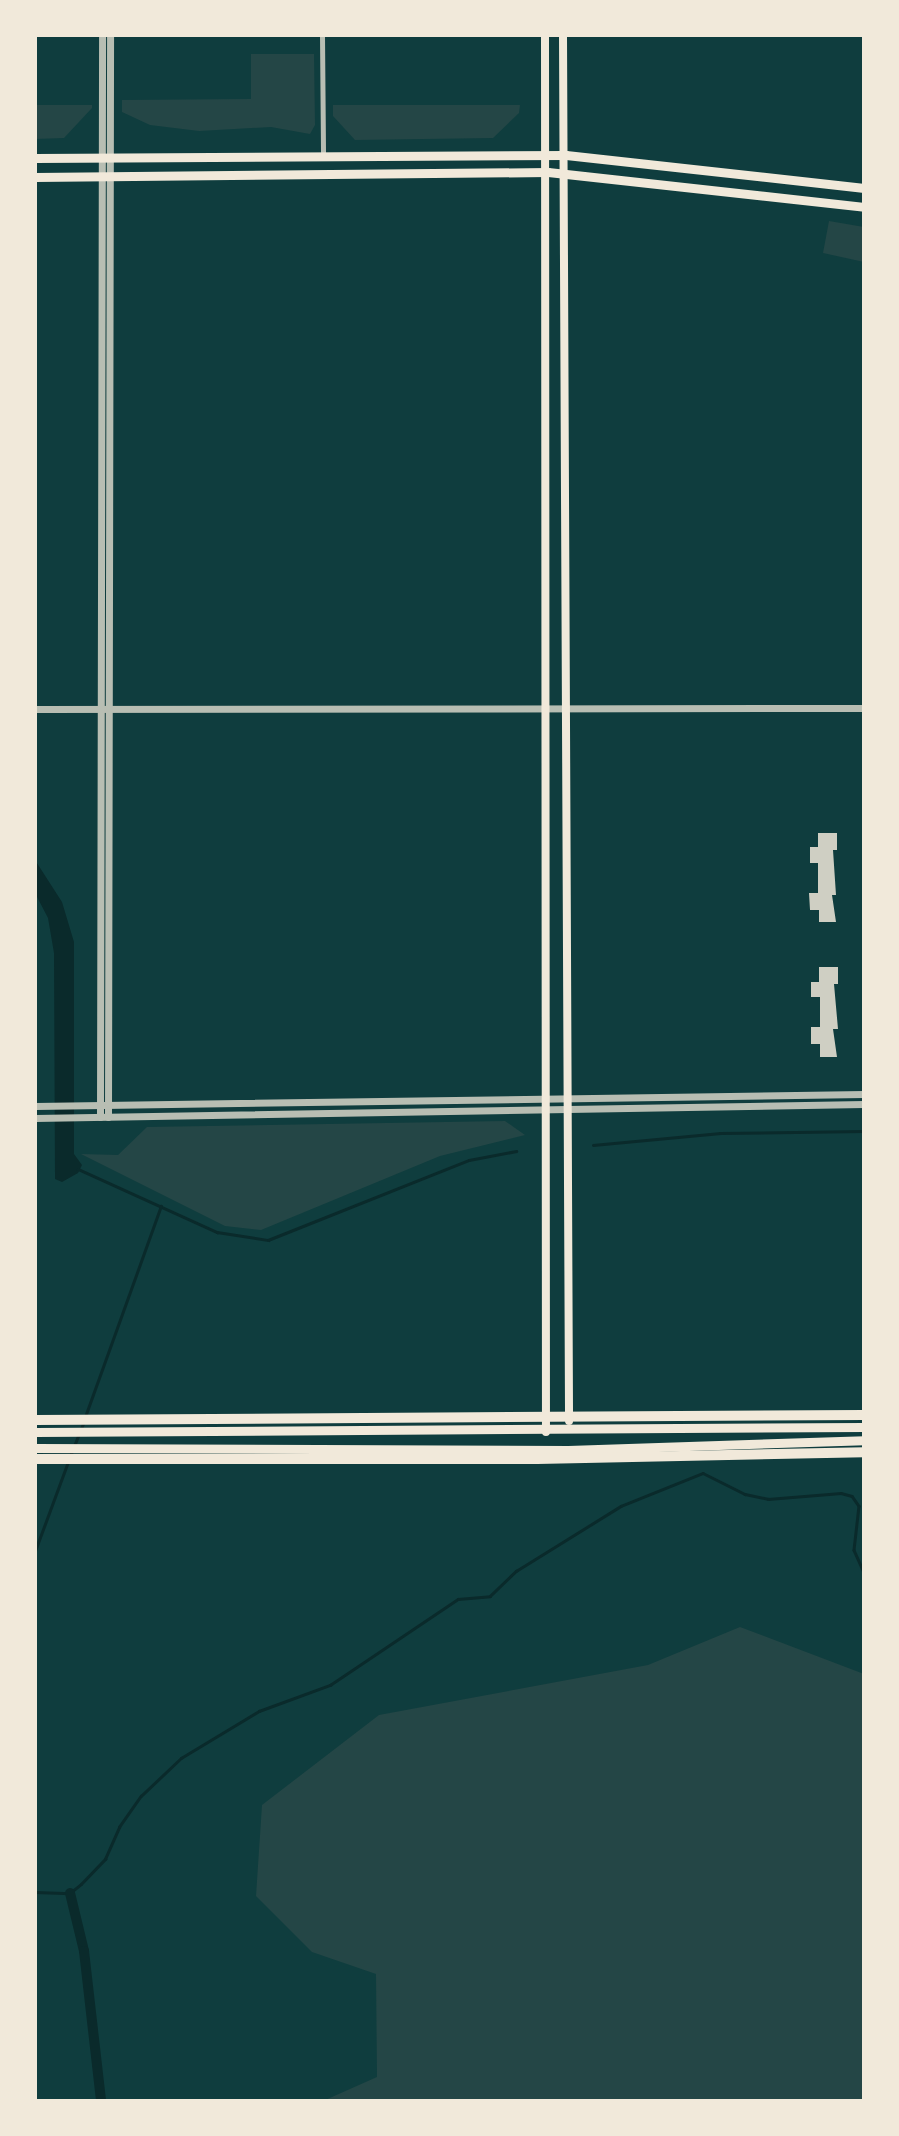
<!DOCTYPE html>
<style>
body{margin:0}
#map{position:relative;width:899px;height:2136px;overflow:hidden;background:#0f3d3e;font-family:Rubik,sans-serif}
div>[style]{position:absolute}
.green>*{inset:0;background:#244646}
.water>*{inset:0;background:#0a2a2b}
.stream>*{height:2.5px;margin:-1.25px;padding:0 1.25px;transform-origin:1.25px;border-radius:1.25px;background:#0a2a2b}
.canal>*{height:10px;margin:-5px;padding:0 5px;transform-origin:5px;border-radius:5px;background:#0a2a2b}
.building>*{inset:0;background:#cfcfc3}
.minor>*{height:5px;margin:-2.5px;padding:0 2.5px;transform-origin:2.5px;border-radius:2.5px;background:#b8beb3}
.tertiary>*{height:7px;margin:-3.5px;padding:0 3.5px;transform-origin:3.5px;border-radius:3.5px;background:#b8beb3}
.secondary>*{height:8px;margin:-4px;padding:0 4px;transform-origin:4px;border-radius:4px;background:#f1e9da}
.primary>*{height:9px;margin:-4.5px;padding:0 4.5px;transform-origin:4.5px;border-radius:4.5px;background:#f1e9da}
.trunk>*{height:9px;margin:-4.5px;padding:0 4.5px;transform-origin:4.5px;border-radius:4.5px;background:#f1e9da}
.motorway>*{height:10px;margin:-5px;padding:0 5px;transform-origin:5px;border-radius:5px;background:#f1e9da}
span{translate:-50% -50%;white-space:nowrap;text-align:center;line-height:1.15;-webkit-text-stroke:6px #f1e9da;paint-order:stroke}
.frame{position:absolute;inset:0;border:37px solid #f1e9da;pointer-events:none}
</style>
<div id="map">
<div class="green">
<div style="clip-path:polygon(251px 54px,314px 54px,315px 125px,310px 134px,271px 127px,199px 131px,150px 125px,122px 112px,122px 100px,251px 99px)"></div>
<div style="clip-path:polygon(35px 105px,92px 105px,92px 108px,64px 138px,35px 139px)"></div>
<div style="clip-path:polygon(333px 105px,520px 105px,519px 113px,493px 138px,355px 140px,333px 116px)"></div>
<div style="clip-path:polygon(829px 221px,864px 227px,864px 262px,823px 253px)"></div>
<div style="clip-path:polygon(505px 1121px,525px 1135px,440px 1156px,261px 1230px,225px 1226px,81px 1154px,118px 1155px,147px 1127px)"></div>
<div style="clip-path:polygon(740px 1627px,864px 1674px,864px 2101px,323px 2101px,377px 2077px,376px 1974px,312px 1952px,256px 1896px,262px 1805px,379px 1715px,648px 1665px)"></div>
</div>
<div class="water">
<div style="clip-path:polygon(35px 860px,62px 902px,74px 942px,74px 1154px,82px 1165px,78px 1173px,62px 1182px,55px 1179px,54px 953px,48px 918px,35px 893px)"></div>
</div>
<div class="stream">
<div style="left:593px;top:1145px;width:128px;rotate:-5.4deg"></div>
<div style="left:720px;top:1133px;width:144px;rotate:-0.8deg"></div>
<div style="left:78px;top:1169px;width:153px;rotate:24.4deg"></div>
<div style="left:217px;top:1232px;width:52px;rotate:8.9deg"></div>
<div style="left:268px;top:1240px;width:216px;rotate:-21.7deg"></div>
<div style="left:469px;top:1160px;width:48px;rotate:-10.8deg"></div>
<div style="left:85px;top:1417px;width:224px;rotate:-70.2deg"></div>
<div style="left:70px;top:1456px;width:35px;rotate:-68deg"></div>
<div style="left:35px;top:1551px;width:95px;rotate:-69.7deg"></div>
<div style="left:35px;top:1892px;width:35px;rotate:2deg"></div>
<div style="left:70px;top:1893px;width:14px;rotate:-39deg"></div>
<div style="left:81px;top:1884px;width:35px;rotate:-46deg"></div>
<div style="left:105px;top:1859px;width:35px;rotate:-66deg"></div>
<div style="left:119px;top:1827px;width:38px;rotate:-55deg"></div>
<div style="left:141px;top:1796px;width:55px;rotate:-43.5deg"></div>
<div style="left:181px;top:1758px;width:91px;rotate:-31.1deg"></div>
<div style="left:259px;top:1711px;width:76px;rotate:-20.1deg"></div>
<div style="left:330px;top:1685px;width:154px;rotate:-33.9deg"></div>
<div style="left:458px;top:1599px;width:32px;rotate:-5deg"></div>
<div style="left:490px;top:1596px;width:36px;rotate:-44deg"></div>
<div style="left:516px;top:1571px;width:123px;rotate:-31.8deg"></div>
<div style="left:621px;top:1506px;width:88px;rotate:-21.9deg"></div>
<div style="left:703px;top:1473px;width:47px;rotate:26.6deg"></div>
<div style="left:745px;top:1494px;width:24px;rotate:12deg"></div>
<div style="left:768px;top:1499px;width:73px;rotate:-4.7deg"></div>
<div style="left:841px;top:1493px;width:11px;rotate:15deg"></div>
<div style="left:852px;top:1496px;width:12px;rotate:55deg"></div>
<div style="left:859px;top:1506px;width:44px;rotate:96.5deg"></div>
<div style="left:854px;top:1550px;width:24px;rotate:66deg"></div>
</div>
<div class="canal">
<div style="left:70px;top:1893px;width:60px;rotate:76.4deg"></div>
<div style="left:84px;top:1951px;width:151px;rotate:83.5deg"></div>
</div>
<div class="building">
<div style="clip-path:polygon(818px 833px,837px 833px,837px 850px,833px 850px,836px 895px,832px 895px,836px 922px,819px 922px,819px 910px,810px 910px,809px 893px,818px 893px,818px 863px,810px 863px,810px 847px,818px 847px)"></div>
<div style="clip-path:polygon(819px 967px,838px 967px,838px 984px,834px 984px,838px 1029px,833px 1029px,837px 1057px,820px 1057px,820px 1044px,811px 1044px,811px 1027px,820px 1027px,820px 997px,811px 997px,811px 982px,819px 982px)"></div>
</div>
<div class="minor">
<div style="left:322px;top:35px;width:121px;rotate:89.5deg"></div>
</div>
<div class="tertiary">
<div style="left:35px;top:709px;width:829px;rotate:-0.07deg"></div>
<div style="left:35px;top:1106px;width:829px;rotate:-0.83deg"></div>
<div style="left:100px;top:1117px;width:1082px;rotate:-89.89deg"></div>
<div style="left:108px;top:1117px;width:1082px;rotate:-89.89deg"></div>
<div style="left:35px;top:1118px;width:829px;rotate:-0.97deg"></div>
</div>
<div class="secondary">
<div style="left:545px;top:35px;width:1397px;rotate:89.96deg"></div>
<div style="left:563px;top:35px;width:1386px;rotate:89.75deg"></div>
</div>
<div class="primary">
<div style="left:35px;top:158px;width:531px;rotate:-0.32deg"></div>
<div style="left:566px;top:155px;width:300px;rotate:6.3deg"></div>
<div style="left:35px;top:177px;width:513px;rotate:-0.56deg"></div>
<div style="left:548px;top:172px;width:318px;rotate:6.3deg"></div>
</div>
<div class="trunk">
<div style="left:35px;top:1432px;width:829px;rotate:-0.35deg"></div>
<div style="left:35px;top:1448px;width:533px;rotate:0.21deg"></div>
<div style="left:568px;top:1450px;width:296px;rotate:-1.9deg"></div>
</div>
<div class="motorway">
<div style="left:35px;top:1420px;width:829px;rotate:-0.35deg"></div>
<div style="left:35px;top:1459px;width:502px"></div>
<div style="left:537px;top:1459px;width:327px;rotate:-1.2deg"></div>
</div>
<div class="frame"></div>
</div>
